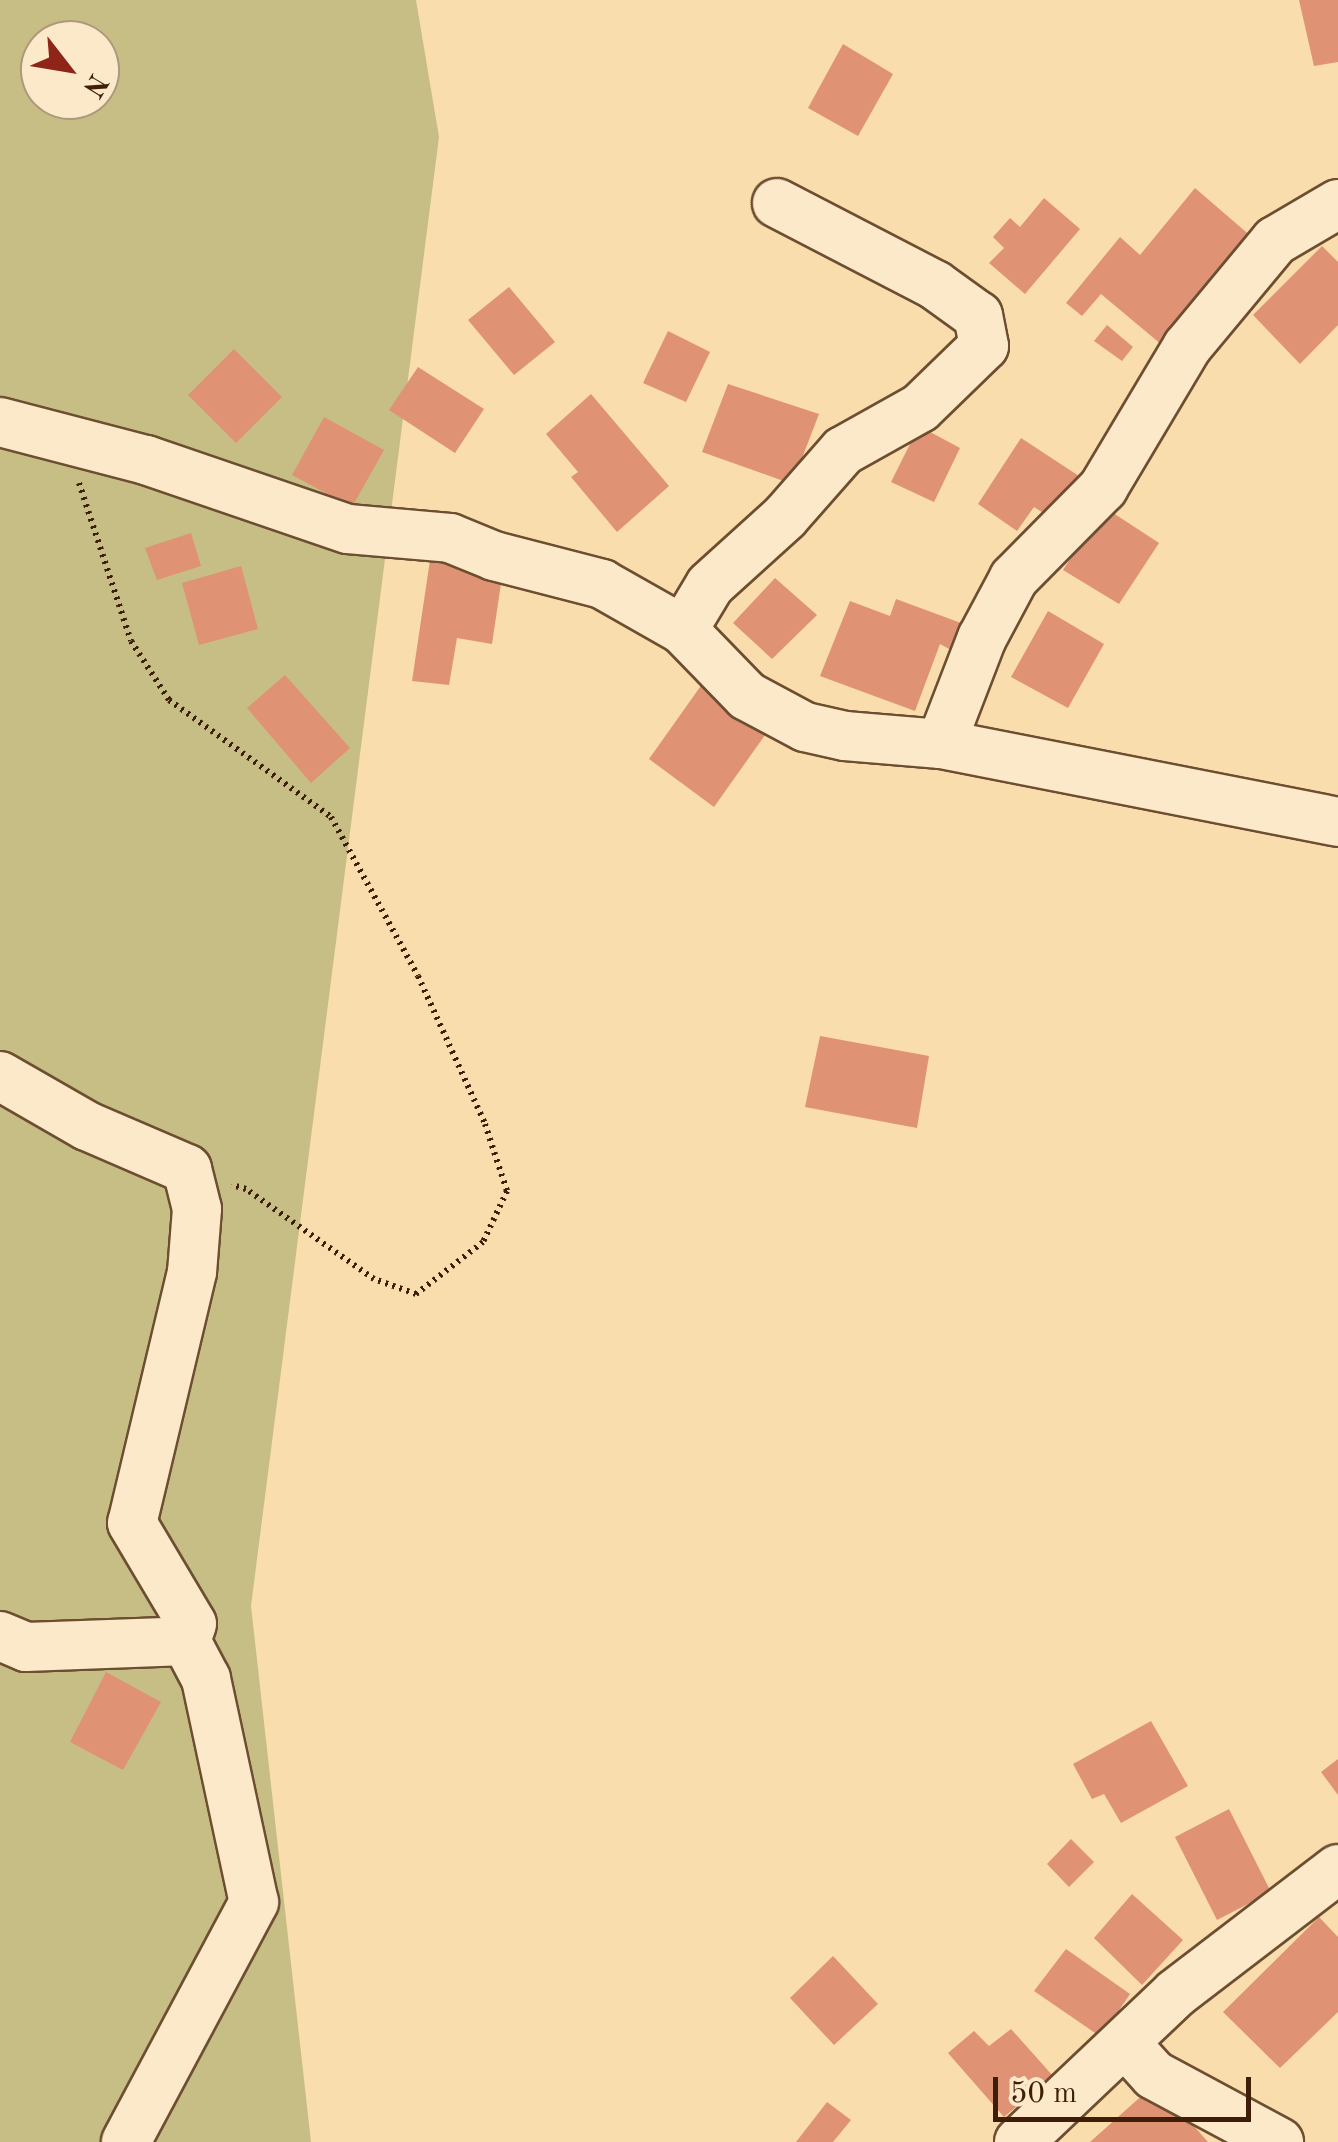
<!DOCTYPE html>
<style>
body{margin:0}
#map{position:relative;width:1338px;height:2142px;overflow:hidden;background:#faddad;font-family:"Old Standard TT",serif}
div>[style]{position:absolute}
.green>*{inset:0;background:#c6be84}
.building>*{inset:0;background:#e09274}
.path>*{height:6px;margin-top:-3px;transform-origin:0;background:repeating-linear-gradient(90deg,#3e1e08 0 2.5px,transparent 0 7.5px)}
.roads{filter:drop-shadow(2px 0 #6d4e31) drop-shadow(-2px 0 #6d4e31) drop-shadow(0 2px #6d4e31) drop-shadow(0 -2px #6d4e31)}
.minor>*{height:48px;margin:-24px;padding:0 24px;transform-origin:24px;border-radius:24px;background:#fce9ca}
span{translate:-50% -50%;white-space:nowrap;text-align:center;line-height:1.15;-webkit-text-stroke:9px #fce9ca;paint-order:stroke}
.north{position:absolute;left:20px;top:20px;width:100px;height:100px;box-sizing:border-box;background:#fce9ca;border:2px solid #b0987c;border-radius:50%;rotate:121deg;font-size:28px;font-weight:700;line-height:40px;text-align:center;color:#3e1e08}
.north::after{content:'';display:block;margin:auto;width:35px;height:45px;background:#8f2418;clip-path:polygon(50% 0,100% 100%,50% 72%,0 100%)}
.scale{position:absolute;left:993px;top:2077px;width:258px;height:45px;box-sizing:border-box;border:5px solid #3e1e08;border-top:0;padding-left:12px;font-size:30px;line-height:35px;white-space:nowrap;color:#3e1e08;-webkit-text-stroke:8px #fce9ca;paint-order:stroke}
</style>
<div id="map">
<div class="green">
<div style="clip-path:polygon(evenodd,0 0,416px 0,439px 137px,251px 1606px,311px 2142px,0 2142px,0 0,40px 40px,100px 40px,100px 100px,40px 100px,40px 40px)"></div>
</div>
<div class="building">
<div style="clip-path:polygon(1299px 0,1338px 0,1338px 62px,1314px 66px)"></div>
<div style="clip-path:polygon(843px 44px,893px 74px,858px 136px,808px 108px)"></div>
<div style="clip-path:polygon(1195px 188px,1253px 238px,1162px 345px,1101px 294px,1082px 316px,1066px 303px,1120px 237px,1140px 255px)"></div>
<div style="clip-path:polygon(1044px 198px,1080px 229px,1025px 294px,989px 263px,1004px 248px,993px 237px,1010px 218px,1020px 227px)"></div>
<div style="clip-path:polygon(1322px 246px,1338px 262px,1338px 325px,1300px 364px,1253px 315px)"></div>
<div style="clip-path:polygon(509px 287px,555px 342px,514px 375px,468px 320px)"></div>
<div style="clip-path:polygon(1107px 325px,1133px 347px,1122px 361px,1094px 341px)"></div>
<div style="clip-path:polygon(668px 331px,710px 352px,686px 402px,643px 383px)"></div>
<div style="clip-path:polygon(234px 349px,282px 397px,236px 443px,188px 395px)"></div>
<div style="clip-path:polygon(418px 367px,484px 409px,455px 453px,389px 410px)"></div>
<div style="clip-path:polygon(728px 384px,819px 414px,792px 484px,702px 452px)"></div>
<div style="clip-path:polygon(591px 394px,669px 486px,617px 532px,571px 477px,578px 472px,546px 434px)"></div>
<div style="clip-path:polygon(324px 417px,384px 450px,352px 507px,292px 475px)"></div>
<div style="clip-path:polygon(919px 426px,960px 448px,934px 502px,891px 482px)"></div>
<div style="clip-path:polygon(1021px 438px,1082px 478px,1056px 521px,1034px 507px,1017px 531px,978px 504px)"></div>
<div style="clip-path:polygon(1104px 507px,1159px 543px,1119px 604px,1063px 570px)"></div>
<div style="clip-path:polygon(191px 533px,201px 566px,157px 580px,145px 548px)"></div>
<div style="clip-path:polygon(430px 560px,503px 570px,492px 644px,457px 638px,449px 685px,412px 681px)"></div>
<div style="clip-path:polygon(241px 566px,258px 629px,199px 645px,182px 583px)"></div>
<div style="clip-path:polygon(775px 578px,817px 615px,772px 659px,733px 623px)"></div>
<div style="clip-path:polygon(896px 599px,961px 623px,951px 650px,940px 644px,915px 711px,820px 676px,850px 601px,890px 616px)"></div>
<div style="clip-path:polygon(1048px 611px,1104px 644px,1068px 708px,1011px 677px)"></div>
<div style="clip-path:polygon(285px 675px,350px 748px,311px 783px,247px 708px)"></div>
<div style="clip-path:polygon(705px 680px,770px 728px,714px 807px,649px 759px)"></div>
<div style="clip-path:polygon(820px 1036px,929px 1056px,917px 1128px,805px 1107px)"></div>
<div style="clip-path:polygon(106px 1672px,161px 1702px,123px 1770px,70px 1742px)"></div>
<div style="clip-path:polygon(1151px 1721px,1188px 1786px,1121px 1823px,1104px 1794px,1092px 1799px,1073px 1764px)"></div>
<div style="clip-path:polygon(1338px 1759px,1338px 1795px,1321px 1772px)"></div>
<div style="clip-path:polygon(1229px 1809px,1271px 1892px,1217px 1920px,1175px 1837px)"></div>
<div style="clip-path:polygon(1071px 1839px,1094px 1862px,1069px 1887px,1047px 1864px)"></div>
<div style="clip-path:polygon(1132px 1894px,1183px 1940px,1142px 1985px,1094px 1938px)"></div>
<div style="clip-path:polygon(1319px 1917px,1338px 1937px,1338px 2012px,1280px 2068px,1223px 2012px)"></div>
<div style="clip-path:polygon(1066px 1949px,1130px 1994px,1101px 2037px,1034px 1991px)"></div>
<div style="clip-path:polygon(833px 1956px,878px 2004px,834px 2045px,790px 1998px)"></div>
<div style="clip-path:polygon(1011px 2029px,1053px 2076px,1004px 2117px,948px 2053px,974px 2031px,989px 2046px)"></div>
<div style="clip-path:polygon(1156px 2083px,1208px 2142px,1090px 2142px)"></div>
<div style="clip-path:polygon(827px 2102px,851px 2120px,833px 2142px,796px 2142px)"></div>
</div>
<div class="path">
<div style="left:79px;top:483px;width:166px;rotate:71.8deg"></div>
<div style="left:131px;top:641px;width:70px;rotate:57.2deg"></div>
<div style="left:169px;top:700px;width:200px;rotate:35.8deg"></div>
<div style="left:331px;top:817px;width:181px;rotate:61.3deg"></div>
<div style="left:418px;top:976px;width:162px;rotate:65.6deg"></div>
<div style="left:485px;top:1124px;width:71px;rotate:71.8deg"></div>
<div style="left:507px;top:1191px;width:56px;rotate:115.2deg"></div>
<div style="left:483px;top:1242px;width:85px;rotate:142.2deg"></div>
<div style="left:416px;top:1294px;width:45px;rotate:-160.3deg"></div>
<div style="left:374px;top:1279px;width:156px;rotate:-144.9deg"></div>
<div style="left:246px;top:1189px;width:15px;rotate:-164deg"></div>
</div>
<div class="roads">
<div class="minor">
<div style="left:0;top:422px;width:151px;rotate:14.6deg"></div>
<div style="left:146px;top:460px;width:213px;rotate:18.9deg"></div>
<div style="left:348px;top:529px;width:102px;rotate:5deg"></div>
<div style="left:450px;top:538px;width:48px;rotate:22.2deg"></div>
<div style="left:494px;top:556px;width:112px;rotate:14.5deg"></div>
<div style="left:602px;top:584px;width:93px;rotate:29.6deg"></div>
<div style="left:683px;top:630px;width:52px;rotate:-59deg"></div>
<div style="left:710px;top:585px;width:101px;rotate:-42.2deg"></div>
<div style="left:785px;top:517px;width:88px;rotate:-48.7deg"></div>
<div style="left:843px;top:451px;width:88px;rotate:-29.2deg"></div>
<div style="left:920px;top:408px;width:89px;rotate:-44.1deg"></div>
<div style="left:984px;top:346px;width:31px;rotate:-101deg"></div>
<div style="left:978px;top:316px;width:53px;rotate:-144.2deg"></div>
<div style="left:935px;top:285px;width:178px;rotate:-152.6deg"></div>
<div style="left:683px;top:630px;width:92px;rotate:45.9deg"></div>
<div style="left:747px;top:696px;width:66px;rotate:28.1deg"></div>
<div style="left:805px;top:727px;width:41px;rotate:12.7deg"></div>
<div style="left:845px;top:736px;width:96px;rotate:4.8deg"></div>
<div style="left:941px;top:744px;width:405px;rotate:11.1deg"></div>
<div style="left:941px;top:744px;width:114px;rotate:-68.9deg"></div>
<div style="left:982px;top:638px;width:68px;rotate:-61.9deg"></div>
<div style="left:1014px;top:578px;width:127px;rotate:-45.3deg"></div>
<div style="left:1103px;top:488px;width:164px;rotate:-59.2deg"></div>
<div style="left:1187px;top:347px;width:138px;rotate:-50.3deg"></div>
<div style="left:1275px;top:241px;width:73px;rotate:-30.4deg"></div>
<div style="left:0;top:1076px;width:100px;rotate:29.9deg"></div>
<div style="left:87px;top:1126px;width:109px;rotate:23.3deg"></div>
<div style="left:187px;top:1169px;width:41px;rotate:76deg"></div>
<div style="left:197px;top:1209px;width:63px;rotate:94.5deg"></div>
<div style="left:192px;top:1272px;width:258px;rotate:103.4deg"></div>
<div style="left:132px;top:1523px;width:117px;rotate:59.3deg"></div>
<div style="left:192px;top:1624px;width:18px;rotate:109deg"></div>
<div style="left:0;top:1636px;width:28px;rotate:23deg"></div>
<div style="left:26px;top:1647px;width:160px;rotate:-2.1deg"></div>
<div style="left:186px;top:1641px;width:43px;rotate:62.2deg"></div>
<div style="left:206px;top:1679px;width:228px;rotate:77.9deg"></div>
<div style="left:254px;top:1902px;width:272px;rotate:118.1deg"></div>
<div style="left:1125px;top:2043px;width:43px;rotate:47.8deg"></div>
<div style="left:1154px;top:2075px;width:142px;rotate:28.2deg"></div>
<div style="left:1019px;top:2142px;width:216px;rotate:-43.5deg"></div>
<div style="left:1176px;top:1993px;width:204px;rotate:-37.4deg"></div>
</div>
</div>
<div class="north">N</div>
<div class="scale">50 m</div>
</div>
